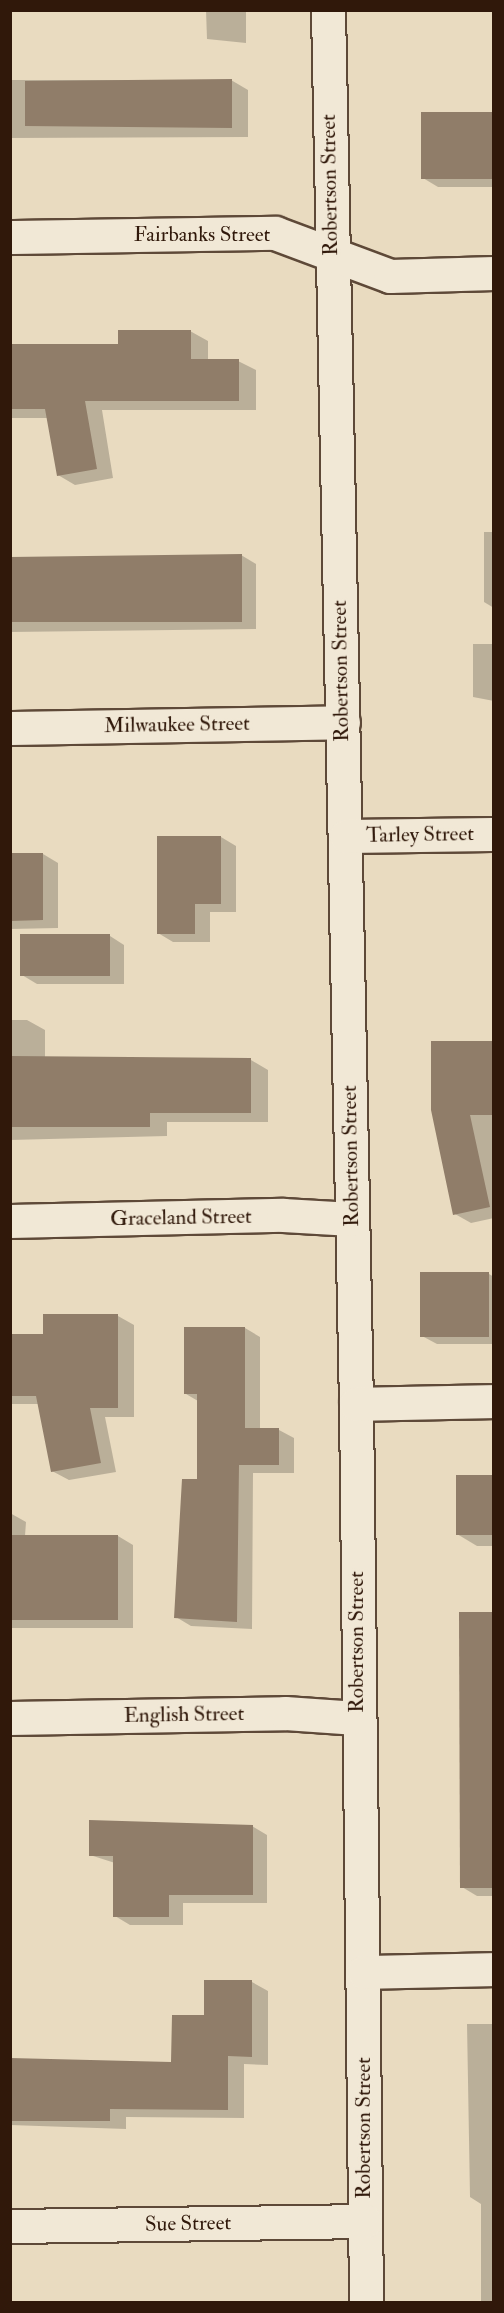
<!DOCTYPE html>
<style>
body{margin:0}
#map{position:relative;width:504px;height:2313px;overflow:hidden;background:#e9dbc0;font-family:"IM FELL Double Pica",serif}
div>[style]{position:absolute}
.shadow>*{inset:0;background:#0003}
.building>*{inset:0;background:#907d69}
.roads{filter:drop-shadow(2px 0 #5e4938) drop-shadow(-2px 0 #5e4938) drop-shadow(0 2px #5e4938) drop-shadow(0 -2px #5e4938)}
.minor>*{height:33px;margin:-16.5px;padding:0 16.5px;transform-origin:16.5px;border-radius:16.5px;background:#f1e8d6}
span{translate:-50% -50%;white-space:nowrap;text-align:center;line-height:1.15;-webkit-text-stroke:4.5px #f1e8d6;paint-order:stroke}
.street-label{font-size:21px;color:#30180a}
.frame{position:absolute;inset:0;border:12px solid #30180a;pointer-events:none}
</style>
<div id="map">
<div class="shadow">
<div style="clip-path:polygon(206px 10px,246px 10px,246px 43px,207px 39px)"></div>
<div style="clip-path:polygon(10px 80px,231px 80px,248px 90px,248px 137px,10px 138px)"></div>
<div style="clip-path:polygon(494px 114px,494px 187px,438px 187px,423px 178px)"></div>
<div style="clip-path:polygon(190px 331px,208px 341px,208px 361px,238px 361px,256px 370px,256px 410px,102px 410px,113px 478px,75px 485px,58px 475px,48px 418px,10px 418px,10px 348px,119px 345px)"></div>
<div style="clip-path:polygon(484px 532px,494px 532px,494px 608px,484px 602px)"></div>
<div style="clip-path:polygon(241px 555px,256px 564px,256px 629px,10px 632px,10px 560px)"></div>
<div style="clip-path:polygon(473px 644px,494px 644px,494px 701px,473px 697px)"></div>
<div style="clip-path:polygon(158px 837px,221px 837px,236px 846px,236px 912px,210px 912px,210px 942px,173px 942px,158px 933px)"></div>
<div style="clip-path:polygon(10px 854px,43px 854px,58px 863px,58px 928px,10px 929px)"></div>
<div style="clip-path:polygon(110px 936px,124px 945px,124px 984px,37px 984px,22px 975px)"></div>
<div style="clip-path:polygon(10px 1020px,27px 1020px,45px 1030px,45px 1058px,251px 1060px,268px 1070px,268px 1122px,167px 1122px,167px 1136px,10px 1140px)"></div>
<div style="clip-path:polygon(494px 1043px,494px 1218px,471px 1223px,455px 1214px,432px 1110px)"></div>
<div style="clip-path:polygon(489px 1274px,494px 1277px,494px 1344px,437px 1344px,422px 1336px)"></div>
<div style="clip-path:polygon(118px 1316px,134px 1325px,134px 1417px,105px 1417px,116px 1472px,69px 1480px,52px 1471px,39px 1404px,10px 1404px,10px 1336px,45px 1336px)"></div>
<div style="clip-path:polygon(245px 1328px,260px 1337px,260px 1430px,279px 1430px,294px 1438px,294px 1473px,253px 1473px,252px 1629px,191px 1626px,176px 1617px,198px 1481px,198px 1401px,186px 1394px)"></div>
<div style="clip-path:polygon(494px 1476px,494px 1546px,477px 1546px,457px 1534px)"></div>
<div style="clip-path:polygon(10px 1513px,26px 1522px,25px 1536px,118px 1536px,133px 1545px,133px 1628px,10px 1628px)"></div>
<div style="clip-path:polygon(494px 1613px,494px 1896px,477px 1896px,462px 1887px)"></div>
<div style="clip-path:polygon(252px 1826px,267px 1835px,267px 1903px,183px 1903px,183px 1925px,130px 1925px,115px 1916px,115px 1863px,90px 1855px)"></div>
<div style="clip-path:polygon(252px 1982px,268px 1991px,268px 2065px,244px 2064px,244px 2118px,126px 2117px,126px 2129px,10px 2125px,10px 2060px,173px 2063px)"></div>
<div style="clip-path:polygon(467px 2024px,494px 2024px,494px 2302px,473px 2302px,481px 2301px,481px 2204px,470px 2197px)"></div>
</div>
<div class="building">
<div style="clip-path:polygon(232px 79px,232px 128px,25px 126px,25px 81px)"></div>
<div style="clip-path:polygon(421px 112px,494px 112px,494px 179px,421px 179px)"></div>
<div style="clip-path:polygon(118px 330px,191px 330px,191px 359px,239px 359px,239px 401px,85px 401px,97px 469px,57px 476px,45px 409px,10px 409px,10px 344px,118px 344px)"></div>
<div style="clip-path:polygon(242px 554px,242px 622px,10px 622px,10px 557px)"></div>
<div style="clip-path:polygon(157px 836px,221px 836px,221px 904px,195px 904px,195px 934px,157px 934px)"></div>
<div style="clip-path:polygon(10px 853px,43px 853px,43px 920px,10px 921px)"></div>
<div style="clip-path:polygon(20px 934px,110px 934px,110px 976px,20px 976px)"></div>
<div style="clip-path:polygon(431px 1041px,494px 1041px,494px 1115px,470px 1115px,490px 1207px,453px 1215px,431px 1110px)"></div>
<div style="clip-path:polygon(10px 1056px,251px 1058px,251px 1113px,150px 1113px,150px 1127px,10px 1127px)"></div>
<div style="clip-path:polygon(420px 1272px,489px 1272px,489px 1337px,420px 1337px)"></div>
<div style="clip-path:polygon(43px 1314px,118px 1314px,118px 1408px,90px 1408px,101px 1463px,51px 1472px,36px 1396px,10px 1396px,10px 1334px,43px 1334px)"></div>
<div style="clip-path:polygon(184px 1327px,245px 1327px,245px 1428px,279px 1428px,279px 1465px,239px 1465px,237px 1622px,174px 1618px,182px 1479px,197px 1479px,197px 1394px,184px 1394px)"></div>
<div style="clip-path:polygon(456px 1475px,494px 1475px,494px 1535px,456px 1535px)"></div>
<div style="clip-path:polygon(10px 1535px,118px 1535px,118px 1620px,10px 1620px)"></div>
<div style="clip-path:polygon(459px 1612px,494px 1612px,494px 1888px,460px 1888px)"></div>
<div style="clip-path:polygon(89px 1820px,253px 1825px,253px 1895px,169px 1895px,169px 1917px,113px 1917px,113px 1856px,89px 1856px)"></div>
<div style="clip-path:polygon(204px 1980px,252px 1980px,252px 2057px,228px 2056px,228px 2110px,110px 2109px,110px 2121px,10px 2121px,10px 2058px,171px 2062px,172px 2015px,204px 2015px)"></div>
</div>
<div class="roads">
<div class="minor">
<div style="left:328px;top:10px;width:1394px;rotate:88.85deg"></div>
<div style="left:356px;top:1404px;width:898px;rotate:89.36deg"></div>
<div style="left:10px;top:237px;width:265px;rotate:-0.9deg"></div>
<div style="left:275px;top:233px;width:123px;rotate:20.5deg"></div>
<div style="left:390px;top:276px;width:104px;rotate:-1.7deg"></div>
<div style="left:10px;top:728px;width:333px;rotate:-1deg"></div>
<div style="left:346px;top:836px;width:148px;rotate:-0.8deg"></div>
<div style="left:10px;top:1221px;width:273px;rotate:-1.3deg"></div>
<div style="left:283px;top:1215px;width:69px;rotate:3.3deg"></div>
<div style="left:356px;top:1404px;width:138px;rotate:-1.2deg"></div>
<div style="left:10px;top:1718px;width:275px;rotate:-1deg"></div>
<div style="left:285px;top:1713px;width:72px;rotate:4deg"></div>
<div style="left:364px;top:1972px;width:130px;rotate:-1.3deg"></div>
<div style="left:10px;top:2226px;width:355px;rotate:-0.8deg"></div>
</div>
</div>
<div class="street-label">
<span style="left:330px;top:185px;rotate:-91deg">Robertson Street</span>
<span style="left:202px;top:235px">Fairbanks Street</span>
<span style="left:341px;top:671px;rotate:-91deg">Robertson Street</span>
<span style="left:177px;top:725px;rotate:-1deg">Milwaukee Street</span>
<span style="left:420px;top:835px;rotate:-1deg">Tarley Street</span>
<span style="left:351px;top:1156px;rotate:-91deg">Robertson Street</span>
<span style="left:181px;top:1218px;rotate:-1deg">Graceland Street</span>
<span style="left:357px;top:1642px;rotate:-90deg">Robertson Street</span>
<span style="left:184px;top:1715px;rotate:-1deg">English Street</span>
<span style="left:364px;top:2128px;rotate:-90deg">Robertson Street</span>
<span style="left:188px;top:2224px;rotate:-1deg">Sue Street</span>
</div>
<div class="frame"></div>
</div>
